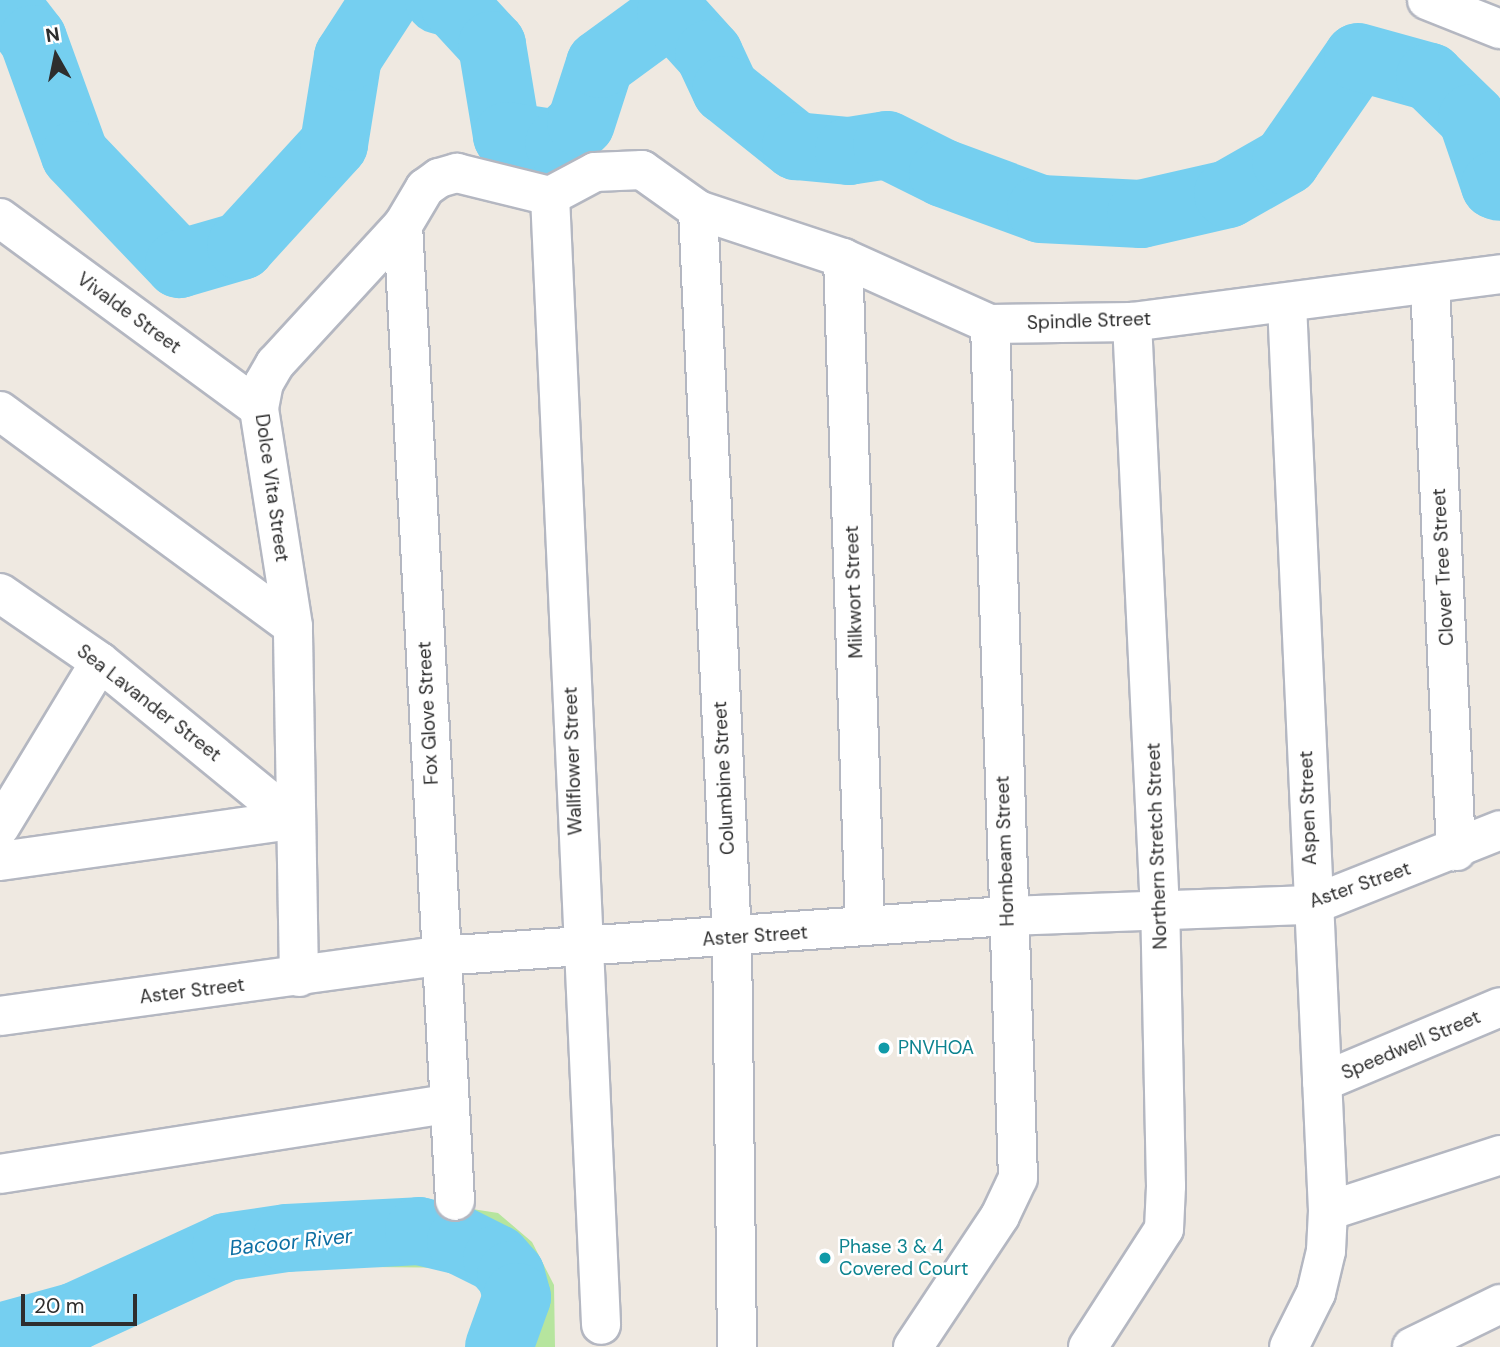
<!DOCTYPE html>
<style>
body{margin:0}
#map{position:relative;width:1500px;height:1347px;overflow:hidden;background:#efe9e1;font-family:"DM Sans",sans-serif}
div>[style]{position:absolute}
.green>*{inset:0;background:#b6e59e}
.river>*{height:68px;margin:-34px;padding:0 34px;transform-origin:34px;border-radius:34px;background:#75cff0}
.roads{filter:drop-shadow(2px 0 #b4b7c1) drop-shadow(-2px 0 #b4b7c1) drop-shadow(0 2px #b4b7c1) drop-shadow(0 -2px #b4b7c1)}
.minor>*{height:38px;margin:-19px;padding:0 19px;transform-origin:19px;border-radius:19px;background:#fff}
.dots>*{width:19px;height:19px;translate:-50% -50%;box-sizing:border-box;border:4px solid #fff;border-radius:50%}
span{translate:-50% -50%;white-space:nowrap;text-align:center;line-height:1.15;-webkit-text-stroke:5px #fff;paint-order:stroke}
.street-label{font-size:19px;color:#2e2e2e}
.culture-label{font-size:19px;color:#0d838f}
.left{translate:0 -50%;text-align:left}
.water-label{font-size:21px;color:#0d6fa3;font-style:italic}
.north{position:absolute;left:21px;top:21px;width:70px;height:70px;-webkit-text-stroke:5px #fff;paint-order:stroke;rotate:351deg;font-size:19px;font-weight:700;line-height:28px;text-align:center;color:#2e2e2e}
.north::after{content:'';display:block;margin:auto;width:24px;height:32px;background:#2e2e2e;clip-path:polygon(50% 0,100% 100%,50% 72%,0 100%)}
.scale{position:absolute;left:21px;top:1294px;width:116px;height:32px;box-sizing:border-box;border:4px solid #2e2e2e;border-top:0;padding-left:9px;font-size:21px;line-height:24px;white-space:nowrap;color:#2e2e2e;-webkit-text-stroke:5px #fff;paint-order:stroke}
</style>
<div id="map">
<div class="green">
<div style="clip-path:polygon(453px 1206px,498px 1213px,532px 1242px,554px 1285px,555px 1347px,467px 1347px,488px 1314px,479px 1268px,251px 1266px,119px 1325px,49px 1347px,0 1347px,0 1317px,243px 1231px)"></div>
</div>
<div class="river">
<div style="left:3px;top:0;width:49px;rotate:52.4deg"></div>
<div style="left:33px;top:39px;width:123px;rotate:70.1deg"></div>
<div style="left:75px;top:155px;width:151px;rotate:46.3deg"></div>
<div style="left:179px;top:264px;width:65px;rotate:-16.2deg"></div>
<div style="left:241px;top:246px;width:138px;rotate:-47.6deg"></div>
<div style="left:334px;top:144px;width:88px;rotate:-80.9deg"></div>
<div style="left:348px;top:57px;width:68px;rotate:-57deg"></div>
<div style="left:439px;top:0;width:16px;rotate:15deg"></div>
<div style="left:454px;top:4px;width:56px;rotate:47.2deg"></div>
<div style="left:492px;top:45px;width:92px;rotate:80.6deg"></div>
<div style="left:507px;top:136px;width:53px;rotate:8.7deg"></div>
<div style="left:559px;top:144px;width:30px;rotate:-44deg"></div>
<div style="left:581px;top:123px;width:62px;rotate:-72.1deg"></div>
<div style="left:600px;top:64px;width:88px;rotate:-36.2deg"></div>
<div style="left:671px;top:12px;width:57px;rotate:47.9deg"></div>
<div style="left:709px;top:54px;width:40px;rotate:65deg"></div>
<div style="left:726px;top:90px;width:90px;rotate:38.7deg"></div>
<div style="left:796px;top:146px;width:53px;rotate:5.4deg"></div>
<div style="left:849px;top:151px;width:38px;rotate:-9deg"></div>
<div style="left:887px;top:145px;width:63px;rotate:26.6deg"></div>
<div style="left:943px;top:173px;width:104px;rotate:20.2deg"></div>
<div style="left:1041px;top:209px;width:100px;rotate:2.9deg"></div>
<div style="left:1141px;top:214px;width:89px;rotate:-12.9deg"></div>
<div style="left:1228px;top:194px;width:67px;rotate:-29.6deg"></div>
<div style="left:1286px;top:161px;width:126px;rotate:-55.3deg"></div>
<div style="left:1358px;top:57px;width:75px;rotate:15.5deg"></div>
<div style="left:1430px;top:77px;width:59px;rotate:44.3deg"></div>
<div style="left:1472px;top:118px;width:71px;rotate:71.1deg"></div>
<div style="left:1495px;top:185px;width:5px;rotate:22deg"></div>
<div style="left:0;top:1337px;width:79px;rotate:-15.4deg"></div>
<div style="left:76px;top:1316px;width:165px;rotate:-24.7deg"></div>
<div style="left:226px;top:1247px;width:62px;rotate:-8.4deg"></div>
<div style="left:287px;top:1238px;width:132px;rotate:-3deg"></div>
<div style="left:419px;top:1231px;width:43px;rotate:13.4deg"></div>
<div style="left:461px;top:1241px;width:40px;rotate:26.6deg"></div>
<div style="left:497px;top:1259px;width:21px;rotate:49deg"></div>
<div style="left:511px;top:1275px;width:23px;rotate:75deg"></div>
<div style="left:517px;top:1297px;width:53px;rotate:109.8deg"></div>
</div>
<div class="roads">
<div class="minor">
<div style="left:1427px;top:0;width:79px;rotate:21.7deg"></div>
<div style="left:550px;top:196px;width:1130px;rotate:87.41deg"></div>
<div style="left:550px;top:196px;width:51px;rotate:-28.1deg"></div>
<div style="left:595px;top:172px;width:47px;rotate:-2.4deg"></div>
<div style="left:642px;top:170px;width:69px;rotate:35.5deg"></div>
<div style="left:698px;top:210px;width:153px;rotate:18.3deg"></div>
<div style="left:843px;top:258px;width:161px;rotate:24.2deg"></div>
<div style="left:990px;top:324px;width:142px;rotate:-0.8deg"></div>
<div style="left:1132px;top:322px;width:371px;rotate:-7.4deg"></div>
<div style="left:698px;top:210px;width:730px;rotate:87.33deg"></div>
<div style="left:732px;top:939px;width:408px;rotate:89.3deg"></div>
<div style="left:0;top:218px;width:321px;rotate:36.3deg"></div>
<div style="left:403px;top:225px;width:977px;rotate:86.95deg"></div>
<div style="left:843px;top:258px;width:668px;rotate:88.11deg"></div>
<div style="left:1430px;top:284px;width:568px;rotate:87.37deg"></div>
<div style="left:1287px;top:304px;width:908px;rotate:87.41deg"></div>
<div style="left:1328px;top:1211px;width:40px;rotate:92.9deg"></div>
<div style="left:1326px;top:1251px;width:43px;rotate:103.4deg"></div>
<div style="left:1316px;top:1293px;width:60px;rotate:116.6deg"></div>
<div style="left:0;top:411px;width:363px;rotate:36.3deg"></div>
<div style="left:0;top:593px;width:121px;rotate:34.6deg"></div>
<div style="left:100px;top:662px;width:249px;rotate:39.3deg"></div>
<div style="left:0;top:827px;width:193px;rotate:-58.8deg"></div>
<div style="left:0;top:861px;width:296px;rotate:-8deg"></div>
<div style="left:299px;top:977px;width:351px;rotate:-91deg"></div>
<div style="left:293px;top:626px;width:221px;rotate:-98.9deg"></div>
<div style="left:259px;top:408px;width:25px;rotate:-79deg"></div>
<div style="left:264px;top:383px;width:22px;rotate:-60deg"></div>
<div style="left:275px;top:364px;width:189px;rotate:-47.4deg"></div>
<div style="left:403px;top:225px;width:43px;rotate:-59.3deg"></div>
<div style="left:425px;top:188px;width:17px;rotate:-36deg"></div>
<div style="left:439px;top:178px;width:19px;rotate:-16deg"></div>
<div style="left:457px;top:173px;width:96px;rotate:13.9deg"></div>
<div style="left:0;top:1016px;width:444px;rotate:-7.8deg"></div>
<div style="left:440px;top:956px;width:568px;rotate:-4.04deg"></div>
<div style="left:1007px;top:916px;width:305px;rotate:-2.1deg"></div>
<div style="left:1312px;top:905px;width:202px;rotate:-21.7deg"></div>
<div style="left:1322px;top:1082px;width:193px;rotate:-22.8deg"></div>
<div style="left:0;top:1174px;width:454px;rotate:-8.9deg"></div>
<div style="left:1328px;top:1211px;width:181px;rotate:-18deg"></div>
<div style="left:913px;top:1347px;width:157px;rotate:-56.4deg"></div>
<div style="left:1000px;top:1216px;width:42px;rotate:-64.7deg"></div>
<div style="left:1018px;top:1178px;width:854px;rotate:-91.88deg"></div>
<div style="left:1088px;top:1347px;width:140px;rotate:-57.2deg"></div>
<div style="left:1164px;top:1229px;width:43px;rotate:-87.3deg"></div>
<div style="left:1166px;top:1186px;width:275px;rotate:-91.2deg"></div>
<div style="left:1160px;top:911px;width:590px;rotate:-92.72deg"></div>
<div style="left:1412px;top:1347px;width:98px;rotate:-26deg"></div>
</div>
</div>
<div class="dots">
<div style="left:884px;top:1048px;background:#0f9aa8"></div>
<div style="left:825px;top:1258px;background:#0f9aa8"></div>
</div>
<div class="street-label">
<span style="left:129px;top:313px;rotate:36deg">Vivalde Street</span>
<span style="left:1089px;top:321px;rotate:-2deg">Spindle Street</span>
<span style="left:272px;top:488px;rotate:82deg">Dolce Vita Street</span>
<span style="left:1443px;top:567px;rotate:-93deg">Clover Tree Street</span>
<span style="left:854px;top:592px;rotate:-92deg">Milkwort Street</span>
<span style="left:149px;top:703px;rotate:38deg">Sea Lavander Street</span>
<span style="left:428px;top:713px;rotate:-93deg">Fox Glove Street</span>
<span style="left:573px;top:761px;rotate:-92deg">Wallflower Street</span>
<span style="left:724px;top:778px;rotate:-93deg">Columbine Street</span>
<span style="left:1308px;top:808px;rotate:-92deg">Aspen Street</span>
<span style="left:1157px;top:846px;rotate:-92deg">Northern Stretch Street</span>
<span style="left:1005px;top:851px;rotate:-92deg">Hornbeam Street</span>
<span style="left:1360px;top:885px;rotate:-19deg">Aster Street</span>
<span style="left:755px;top:936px;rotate:-4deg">Aster Street</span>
<span style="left:192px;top:991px;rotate:-7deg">Aster Street</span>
<span style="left:1411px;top:1045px;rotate:-23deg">Speedwell Street</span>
</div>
<div class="culture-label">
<span class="left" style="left:898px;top:1048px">PNVHOA</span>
<span class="left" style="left:839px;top:1258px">Phase 3 &amp; 4<br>Covered Court</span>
</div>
<div class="water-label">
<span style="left:291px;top:1242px;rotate:-6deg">Bacoor River</span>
</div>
<div class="north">N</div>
<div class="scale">20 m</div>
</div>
